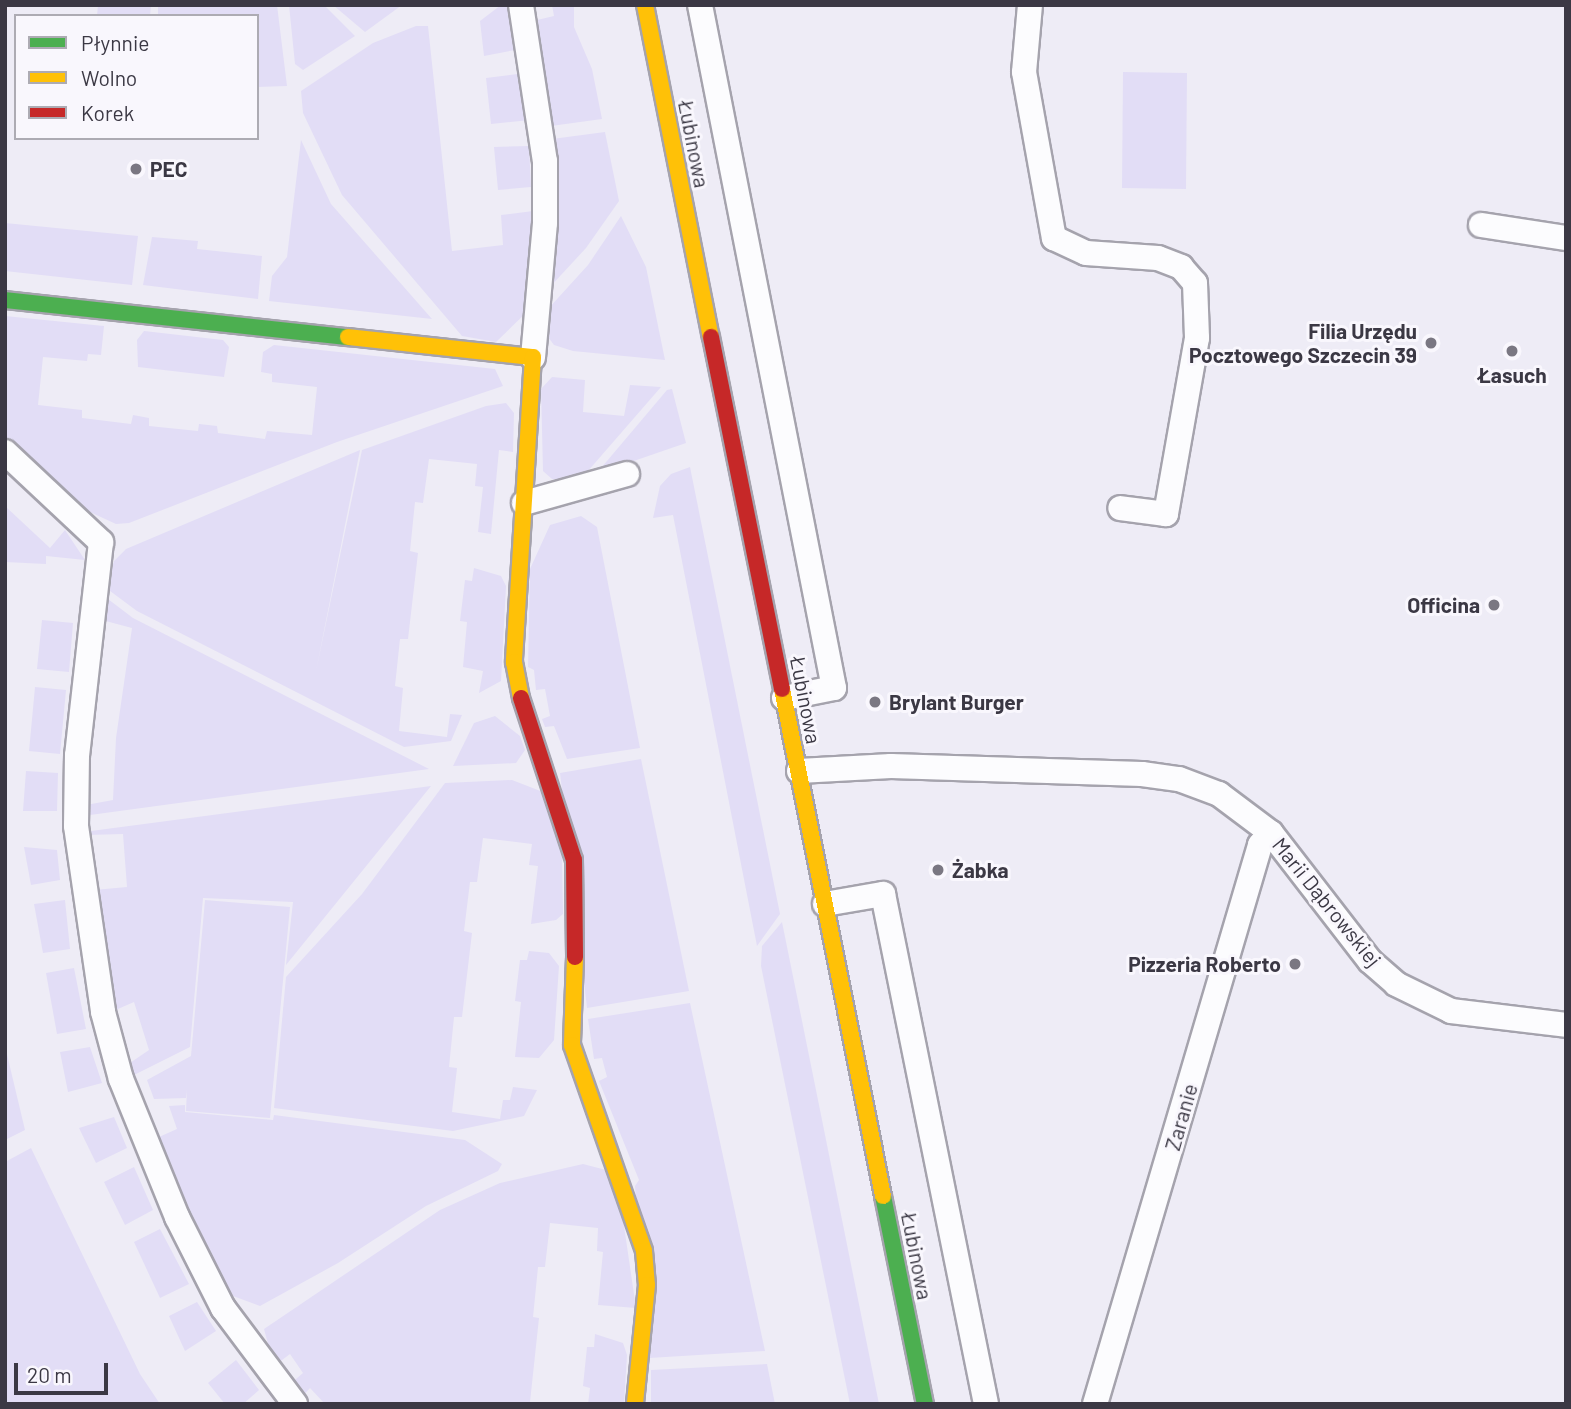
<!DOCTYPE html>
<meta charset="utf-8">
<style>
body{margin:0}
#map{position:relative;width:1571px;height:1409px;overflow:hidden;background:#eeecf6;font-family:Barlow,sans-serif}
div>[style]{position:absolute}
.green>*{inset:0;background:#e2ddf6}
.roads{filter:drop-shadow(2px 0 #a5a3ad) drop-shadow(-2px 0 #a5a3ad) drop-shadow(0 2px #a5a3ad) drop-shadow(0 -2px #a5a3ad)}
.street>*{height:24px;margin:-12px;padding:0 12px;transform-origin:12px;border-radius:12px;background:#fcfcfe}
.fast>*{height:16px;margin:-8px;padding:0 8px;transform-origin:8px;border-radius:8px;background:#4caf50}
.slow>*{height:16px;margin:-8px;padding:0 8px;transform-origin:8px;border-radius:8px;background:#ffc107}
.jam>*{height:16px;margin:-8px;padding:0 8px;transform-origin:8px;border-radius:8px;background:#c62828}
.dots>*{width:19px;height:19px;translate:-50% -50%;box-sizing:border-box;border:4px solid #f9f7fd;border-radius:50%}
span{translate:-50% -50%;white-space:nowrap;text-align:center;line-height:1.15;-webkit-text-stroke:6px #f9f7fd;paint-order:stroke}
.street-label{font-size:21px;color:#3b3844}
.poi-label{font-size:21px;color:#3b3844;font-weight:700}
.left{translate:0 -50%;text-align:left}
.right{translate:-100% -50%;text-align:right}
.frame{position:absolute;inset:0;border:7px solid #3b3844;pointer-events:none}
.legend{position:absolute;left:14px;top:14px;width:245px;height:126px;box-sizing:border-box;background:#f9f7fd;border:2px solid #adabb3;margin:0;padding:9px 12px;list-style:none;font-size:21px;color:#3b3844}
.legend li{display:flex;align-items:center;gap:14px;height:35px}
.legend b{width:35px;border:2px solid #adabb3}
.scale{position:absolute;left:14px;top:1363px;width:94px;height:32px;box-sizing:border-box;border:4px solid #3b3844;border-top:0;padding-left:9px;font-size:21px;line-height:24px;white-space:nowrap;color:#3b3844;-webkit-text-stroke:5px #f9f7fd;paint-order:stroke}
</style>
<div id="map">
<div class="green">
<div style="clip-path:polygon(98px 5px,151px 5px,150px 16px,97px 16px)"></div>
<div style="clip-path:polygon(158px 5px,277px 5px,287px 86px,257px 87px,257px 16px,158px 16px)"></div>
<div style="clip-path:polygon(289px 5px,324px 5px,355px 36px,303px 70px,295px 64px)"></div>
<div style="clip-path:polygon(333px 5px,402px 5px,365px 32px)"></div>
<div style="clip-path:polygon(501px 5px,511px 5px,520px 49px,484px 56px,480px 21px)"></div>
<div style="clip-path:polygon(552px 5px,574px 5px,574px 27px,592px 69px,602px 119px,551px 126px,537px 20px,554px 16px)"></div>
<div style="clip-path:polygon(416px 26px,428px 26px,452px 251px,503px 245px,501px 215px,533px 211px,529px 310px,496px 342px,462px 336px,342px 195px,303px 113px,301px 91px,373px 43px)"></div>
<div style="clip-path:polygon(1123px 72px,1187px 73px,1186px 189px,1122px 188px)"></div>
<div style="clip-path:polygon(525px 73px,530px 120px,491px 124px,486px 78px)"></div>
<div style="clip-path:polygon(605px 132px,619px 201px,586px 248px,549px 288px,552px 139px)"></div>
<div style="clip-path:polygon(301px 140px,331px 204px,432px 319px,269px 301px,272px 276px,287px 257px)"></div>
<div style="clip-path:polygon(529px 146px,531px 187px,498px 190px,494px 147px)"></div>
<div style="clip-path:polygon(621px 216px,646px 267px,665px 360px,573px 351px,554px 345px,548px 337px,548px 309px,588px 265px)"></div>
<div style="clip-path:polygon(5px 223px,138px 236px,132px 285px,5px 271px)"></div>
<div style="clip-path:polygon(152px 237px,198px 241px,197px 249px,262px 256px,258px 299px,143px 285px)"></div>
<div style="clip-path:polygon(5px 316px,104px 326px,101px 355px,88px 354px,87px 361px,43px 357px,38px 405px,82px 410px,82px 418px,131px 424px,133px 415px,149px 418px,149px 426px,198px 431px,199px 424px,217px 426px,218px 433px,265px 439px,267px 431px,312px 435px,317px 387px,272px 382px,272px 374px,261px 372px,263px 352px,274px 345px,495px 369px,503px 386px,337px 442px,129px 523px,116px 524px,77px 506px,5px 437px)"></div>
<div style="clip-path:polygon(144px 331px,223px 340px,229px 347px,224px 377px,138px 367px,137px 340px)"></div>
<div style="clip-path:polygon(552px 377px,585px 380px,583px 412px,624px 416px,630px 385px,661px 387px,581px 479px,567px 480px,552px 479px,543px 471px,541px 389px)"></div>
<div style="clip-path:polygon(672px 389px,686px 443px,596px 474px,667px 390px)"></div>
<div style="clip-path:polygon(506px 403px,514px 413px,513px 452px,499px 450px,491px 534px,478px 532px,483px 487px,475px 486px,477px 464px,429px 459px,423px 503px,415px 502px,410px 551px,418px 553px,408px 639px,400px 639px,395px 686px,403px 688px,399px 731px,447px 737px,450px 714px,462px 715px,451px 741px,404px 747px,137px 611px,106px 588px,114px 561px,126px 549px,360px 450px,316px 671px,362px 450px,486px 406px)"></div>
<div style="clip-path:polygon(690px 467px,780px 914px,757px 946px,673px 515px,653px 518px,660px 486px,671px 474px)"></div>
<div style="clip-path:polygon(5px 506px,50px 548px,65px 530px,85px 560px,46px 556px,46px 564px,5px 562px)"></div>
<div style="clip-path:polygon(581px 516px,597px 527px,640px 748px,567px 759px,554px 726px,545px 727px,542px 719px,550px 716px,545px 689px,536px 690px,534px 670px,528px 667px,530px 569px,550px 525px)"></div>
<div style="clip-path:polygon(474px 568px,501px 576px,506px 586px,501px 681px,479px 693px,483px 671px,463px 667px,467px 622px,460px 621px,465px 580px,472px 581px)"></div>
<div style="clip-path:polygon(104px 596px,133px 618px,429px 769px,90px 815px,86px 805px,113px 800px,116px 738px,132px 628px,102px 620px)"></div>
<div style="clip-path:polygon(42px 620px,73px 623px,69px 672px,37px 669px)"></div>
<div style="clip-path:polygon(35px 687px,66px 690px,60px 754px,29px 751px)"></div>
<div style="clip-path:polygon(495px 716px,520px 736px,525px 750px,516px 763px,453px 766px,474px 723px)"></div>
<div style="clip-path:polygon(641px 759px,689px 991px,587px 1008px,560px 773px)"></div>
<div style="clip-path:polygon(26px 771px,58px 773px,57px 811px,23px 811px)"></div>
<div style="clip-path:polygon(512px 780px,543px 792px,562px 855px,563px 914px,556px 920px,531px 924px,538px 866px,529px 865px,532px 844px,483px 838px,477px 882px,470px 882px,464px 931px,472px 933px,462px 1017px,454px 1017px,449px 1067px,457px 1068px,452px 1112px,500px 1119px,503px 1100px,510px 1100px,513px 1087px,537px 1090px,524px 1116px,453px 1131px,274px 1108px,286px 977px,362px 894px,445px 783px)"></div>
<div style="clip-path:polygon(431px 786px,286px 965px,293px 902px,203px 898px,190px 1047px,130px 1077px,127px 1065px,149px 1050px,134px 1002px,111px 1012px,94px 890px,127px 887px,123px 834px,87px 835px,91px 831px)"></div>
<div style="clip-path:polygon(24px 847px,57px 850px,60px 880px,31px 885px)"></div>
<div style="clip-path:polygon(65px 900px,70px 949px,43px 953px,34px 904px)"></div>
<div style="clip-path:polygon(205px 900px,290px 907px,270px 1118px,186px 1111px,187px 1090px,186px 1098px,154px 1099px,147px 1080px,191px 1056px)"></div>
<div style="clip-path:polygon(782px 922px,818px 1100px,879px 1404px,850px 1404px,761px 966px,762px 946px)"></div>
<div style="clip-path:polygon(529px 951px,549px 953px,559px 966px,554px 1040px,539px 1058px,515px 1057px,521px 1002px,515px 1001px,520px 960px,527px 960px)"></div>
<div style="clip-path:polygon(74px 968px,86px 1029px,57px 1034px,46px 973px)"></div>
<div style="clip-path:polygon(690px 1003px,765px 1351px,649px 1358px,635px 1186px,639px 1180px,599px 1081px,607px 1077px,602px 1058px,594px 1059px,588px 1019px)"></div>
<div style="clip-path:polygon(5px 1046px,25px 1130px,5px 1140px)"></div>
<div style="clip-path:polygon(90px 1047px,102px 1083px,68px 1092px,60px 1052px)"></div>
<div style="clip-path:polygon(185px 1105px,185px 1112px,273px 1120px,274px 1115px,465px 1140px,502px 1164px,498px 1171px,426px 1206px,338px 1263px,260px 1306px,225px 1293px,180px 1198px,159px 1137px,177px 1129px,169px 1106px)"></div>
<div style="clip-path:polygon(114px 1117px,127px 1148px,96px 1163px,79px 1128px)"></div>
<div style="clip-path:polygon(31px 1148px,140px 1374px,160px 1404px,5px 1404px,5px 1162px)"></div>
<div style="clip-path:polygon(583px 1164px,606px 1170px,623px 1219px,636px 1308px,598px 1305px,603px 1252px,597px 1251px,598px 1228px,550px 1223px,545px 1267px,538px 1267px,533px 1317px,539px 1318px,530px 1402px,325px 1404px,310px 1388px,300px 1399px,289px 1385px,303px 1373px,290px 1354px,274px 1366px,264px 1329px,440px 1210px,500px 1183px)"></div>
<div style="clip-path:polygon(134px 1167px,153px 1210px,125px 1225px,104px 1182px)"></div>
<div style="clip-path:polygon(160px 1229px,189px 1284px,160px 1298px,134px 1242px)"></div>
<div style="clip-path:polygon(197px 1302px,216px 1331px,185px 1351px,169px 1316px)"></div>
<div style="clip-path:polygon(595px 1334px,623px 1343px,627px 1355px,624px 1404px,588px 1404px,590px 1388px,583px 1386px,587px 1347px,594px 1347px)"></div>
<div style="clip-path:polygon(236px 1360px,259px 1390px,243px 1404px,225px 1404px,208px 1383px)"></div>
<div style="clip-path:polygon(767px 1364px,775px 1404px,651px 1404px,651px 1370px)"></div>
</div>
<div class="roads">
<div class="street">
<div style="left:521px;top:5px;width:158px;rotate:81.3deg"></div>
<div style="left:545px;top:161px;width:62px;rotate:90deg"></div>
<div style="left:545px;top:223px;width:135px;rotate:95.1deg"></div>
<div style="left:700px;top:5px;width:696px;rotate:78.9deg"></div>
<div style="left:834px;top:688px;width:51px;rotate:168.7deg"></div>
<div style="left:1030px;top:5px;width:67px;rotate:95.1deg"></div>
<div style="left:1024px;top:72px;width:169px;rotate:79.8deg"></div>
<div style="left:1054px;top:238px;width:35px;rotate:25deg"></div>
<div style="left:1086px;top:253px;width:72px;rotate:4deg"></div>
<div style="left:1158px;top:258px;width:25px;rotate:21deg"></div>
<div style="left:1181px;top:267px;width:21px;rotate:49deg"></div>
<div style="left:1195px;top:283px;width:55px;rotate:87.9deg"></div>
<div style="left:1197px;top:338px;width:179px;rotate:100deg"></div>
<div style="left:1166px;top:514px;width:46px;rotate:-172.6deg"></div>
<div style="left:1481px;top:225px;width:86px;rotate:8.7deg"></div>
<div style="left:5px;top:452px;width:132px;rotate:43.2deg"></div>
<div style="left:101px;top:542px;width:214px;rotate:96.4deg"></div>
<div style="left:77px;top:755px;width:71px;rotate:90.8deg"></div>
<div style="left:76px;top:826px;width:188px;rotate:81.7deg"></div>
<div style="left:103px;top:1012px;width:69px;rotate:75deg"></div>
<div style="left:121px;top:1079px;width:149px;rotate:67.9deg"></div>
<div style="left:177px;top:1217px;width:102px;rotate:63.2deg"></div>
<div style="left:223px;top:1308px;width:120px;rotate:53.1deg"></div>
<div style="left:524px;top:503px;width:107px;rotate:-15.7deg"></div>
<div style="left:799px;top:771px;width:92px;rotate:-3.1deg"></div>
<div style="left:891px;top:766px;width:251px;rotate:1.8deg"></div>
<div style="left:1142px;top:774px;width:37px;rotate:8deg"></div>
<div style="left:1179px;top:779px;width:43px;rotate:20.6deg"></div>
<div style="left:1219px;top:794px;width:65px;rotate:36.9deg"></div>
<div style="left:1271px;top:833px;width:162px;rotate:52.3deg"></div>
<div style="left:1370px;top:961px;width:35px;rotate:41deg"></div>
<div style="left:1396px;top:984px;width:61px;rotate:26.1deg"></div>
<div style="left:1451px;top:1011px;width:116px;rotate:6.9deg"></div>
<div style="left:825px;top:904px;width:59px;rotate:-9.8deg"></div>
<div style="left:883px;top:894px;width:520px;rotate:78.58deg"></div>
<div style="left:1095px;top:1404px;width:583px;rotate:-73.55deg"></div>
<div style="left:1260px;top:845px;width:16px;rotate:-47deg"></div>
</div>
<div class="fast">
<div style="left:5px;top:300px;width:345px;rotate:6.2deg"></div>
<div style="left:883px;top:1196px;width:212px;rotate:78.6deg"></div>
</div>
<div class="slow">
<div style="left:645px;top:5px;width:338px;rotate:78.8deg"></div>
<div style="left:348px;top:337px;width:186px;rotate:6.2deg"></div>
<div style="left:533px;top:357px;width:306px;rotate:93.6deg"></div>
<div style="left:514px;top:662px;width:37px;rotate:79deg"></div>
<div style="left:782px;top:689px;width:517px;rotate:78.73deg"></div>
<div style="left:575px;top:957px;width:88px;rotate:92deg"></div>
<div style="left:572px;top:1045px;width:218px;rotate:70.7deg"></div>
<div style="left:644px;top:1251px;width:34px;rotate:85deg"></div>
<div style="left:647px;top:1285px;width:120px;rotate:95.8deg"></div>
</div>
<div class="jam">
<div style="left:711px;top:337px;width:359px;rotate:78.6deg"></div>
<div style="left:521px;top:698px;width:170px;rotate:71.9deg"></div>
<div style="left:574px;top:860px;width:97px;rotate:89.4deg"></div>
</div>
</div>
<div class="dots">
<div style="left:136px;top:169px;background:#7a7782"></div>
<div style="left:1431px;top:343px;background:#7a7782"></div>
<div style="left:1512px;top:351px;background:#7a7782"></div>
<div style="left:1494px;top:605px;background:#7a7782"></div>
<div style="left:875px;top:702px;background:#7a7782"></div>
<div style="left:938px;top:870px;background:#7a7782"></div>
<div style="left:1295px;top:964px;background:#7a7782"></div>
</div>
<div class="street-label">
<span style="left:694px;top:144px;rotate:79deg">Łubinowa</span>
<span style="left:806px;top:700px;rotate:79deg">Łubinowa</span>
<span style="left:1327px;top:902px;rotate:51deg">Marii Dąbrowskiej</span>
<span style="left:1181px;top:1117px;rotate:-74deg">Zaranie</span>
<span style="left:917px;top:1256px;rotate:79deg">Łubinowa</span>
</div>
<div class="poi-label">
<span class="left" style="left:150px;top:169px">PEC</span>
<span class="right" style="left:1417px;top:343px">Filia Urzędu<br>Pocztowego Szczecin 39</span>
<span style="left:1512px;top:375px">Łasuch</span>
<span class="right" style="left:1480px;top:605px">Officina</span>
<span class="left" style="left:889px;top:702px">Brylant Burger</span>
<span class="left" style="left:952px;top:870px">Żabka</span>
<span class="right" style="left:1281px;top:964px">Pizzeria Roberto</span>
</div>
<div class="frame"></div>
<ul class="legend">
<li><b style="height:9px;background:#4caf50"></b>Płynnie</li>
<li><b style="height:9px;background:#ffc107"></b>Wolno</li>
<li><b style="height:9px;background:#c62828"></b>Korek</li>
</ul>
<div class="scale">20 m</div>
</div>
